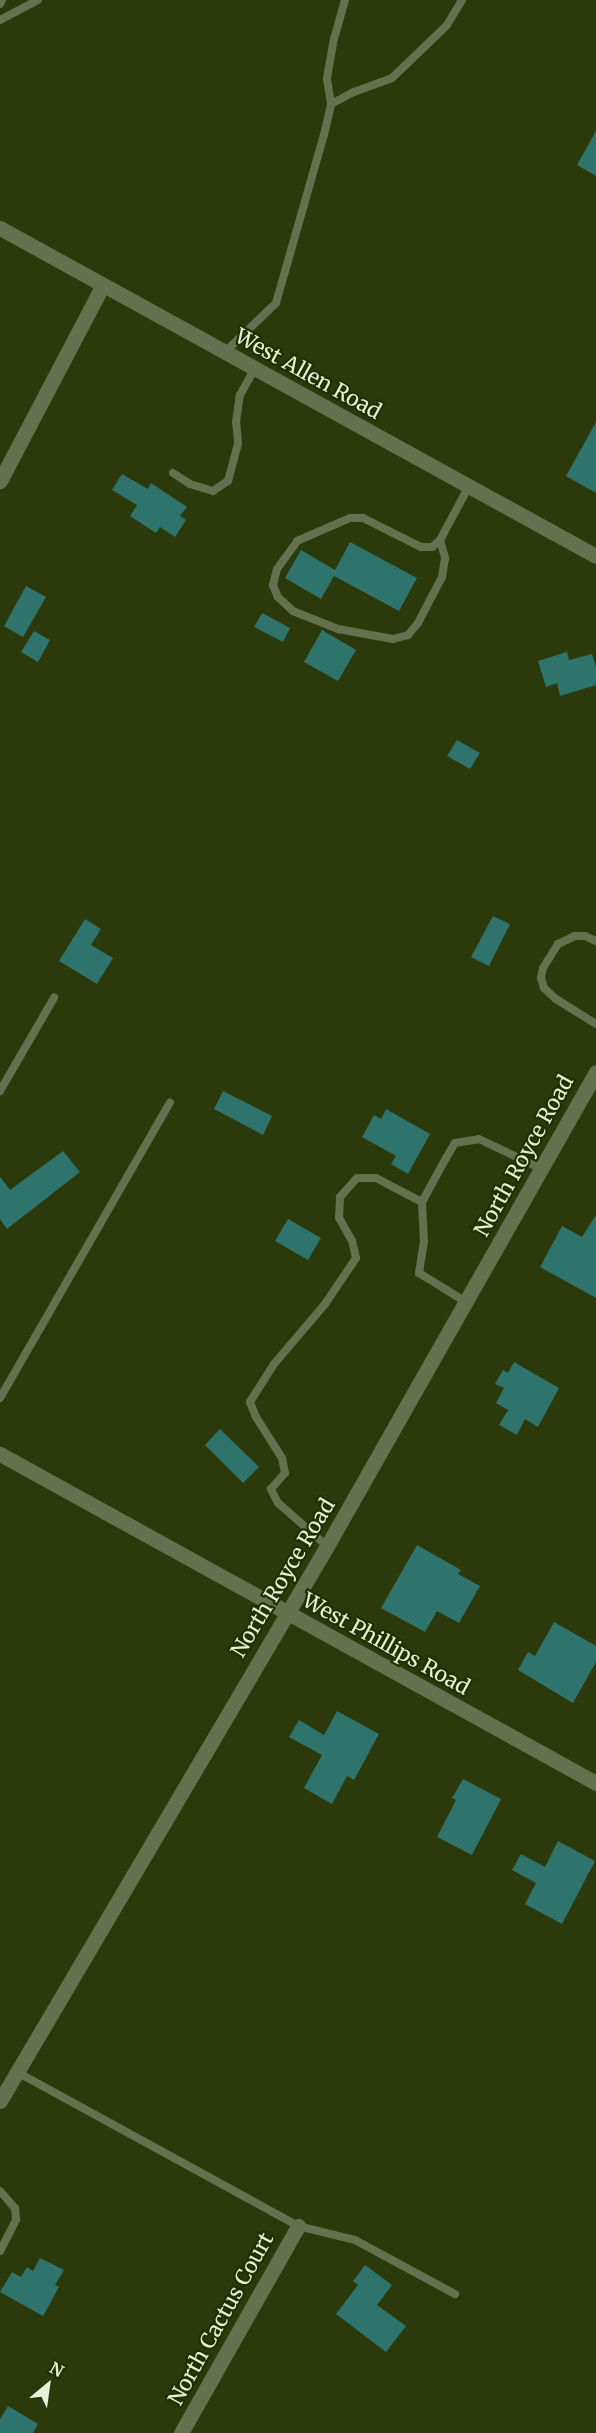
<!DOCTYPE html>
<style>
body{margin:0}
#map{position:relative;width:596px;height:2433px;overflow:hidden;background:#2c390b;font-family:Merriweather,serif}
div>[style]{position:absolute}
.building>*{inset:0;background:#2e746c}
.lane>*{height:8px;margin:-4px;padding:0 4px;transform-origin:4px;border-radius:4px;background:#64704e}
.street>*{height:15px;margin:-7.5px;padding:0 7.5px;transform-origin:7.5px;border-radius:7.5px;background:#64704e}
span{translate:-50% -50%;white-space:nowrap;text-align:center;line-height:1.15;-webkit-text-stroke:4.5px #222f01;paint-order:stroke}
.street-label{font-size:21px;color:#e7f1d8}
.north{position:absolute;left:18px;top:2355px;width:60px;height:60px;-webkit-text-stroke:4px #222f01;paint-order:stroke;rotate:29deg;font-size:16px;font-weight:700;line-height:24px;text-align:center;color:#e7f1d8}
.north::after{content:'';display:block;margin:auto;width:21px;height:27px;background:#e7f1d8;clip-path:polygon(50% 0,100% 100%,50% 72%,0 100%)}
</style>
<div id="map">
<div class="building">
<div style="clip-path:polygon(596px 131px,596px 176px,577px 165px)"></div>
<div style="clip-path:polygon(596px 422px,596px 493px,566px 476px)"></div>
<div style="clip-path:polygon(122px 474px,148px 489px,151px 483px,187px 507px,180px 516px,186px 520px,175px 537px,160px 527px,156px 533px,130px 516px,137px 505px,112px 490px)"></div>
<div style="clip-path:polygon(350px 542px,417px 578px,399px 611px,334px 576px,321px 599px,285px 578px,301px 550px,335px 570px)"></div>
<div style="clip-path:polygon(26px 586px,46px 597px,23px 637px,4px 626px)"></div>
<div style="clip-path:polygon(262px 613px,290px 628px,283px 642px,254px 627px)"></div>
<div style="clip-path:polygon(322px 630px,356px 650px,338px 681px,304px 662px)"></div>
<div style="clip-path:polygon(34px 631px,50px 640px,38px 662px,21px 652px)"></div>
<div style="clip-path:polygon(567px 652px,569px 660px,592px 654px,596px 667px,596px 685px,560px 696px,557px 683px,546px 687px,538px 661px)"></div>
<div style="clip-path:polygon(457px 740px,480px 753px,470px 769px,447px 756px)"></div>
<div style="clip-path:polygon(493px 916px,510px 924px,489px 966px,471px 957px)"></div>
<div style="clip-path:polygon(85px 919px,101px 929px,91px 945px,113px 958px,97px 984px,59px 961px)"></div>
<div style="clip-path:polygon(223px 1091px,272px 1116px,263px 1135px,214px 1109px)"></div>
<div style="clip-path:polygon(386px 1109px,430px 1134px,408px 1174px,391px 1164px,396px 1156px,362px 1137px,374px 1115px,381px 1119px)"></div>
<div style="clip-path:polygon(63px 1151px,80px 1172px,7px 1229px,0 1219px,0 1177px,10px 1190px)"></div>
<div style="clip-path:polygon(596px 1215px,596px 1298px,540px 1267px,562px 1226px,582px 1237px)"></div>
<div style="clip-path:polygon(288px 1219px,321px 1238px,308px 1260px,275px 1241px)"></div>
<div style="clip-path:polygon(514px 1362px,559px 1388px,538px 1427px,525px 1419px,517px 1435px,499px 1425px,508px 1410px,496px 1403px,504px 1388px,495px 1384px,503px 1370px,508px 1373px)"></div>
<div style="clip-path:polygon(220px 1429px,259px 1467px,243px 1483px,205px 1445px)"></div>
<div style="clip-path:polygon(417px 1545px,461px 1570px,458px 1574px,480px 1586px,459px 1623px,437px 1611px,425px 1632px,381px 1608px)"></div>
<div style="clip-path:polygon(554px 1622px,596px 1646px,596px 1662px,573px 1703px,518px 1670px,528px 1652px,535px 1656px)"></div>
<div style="clip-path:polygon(337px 1711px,379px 1734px,354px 1780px,347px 1776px,332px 1804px,304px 1788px,322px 1755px,289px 1737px,299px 1720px,324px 1735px)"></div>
<div style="clip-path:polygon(463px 1779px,501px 1799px,472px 1855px,437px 1837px,456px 1800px,452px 1798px)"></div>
<div style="clip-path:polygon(558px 1841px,595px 1861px,562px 1924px,525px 1904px,536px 1883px,512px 1870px,521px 1854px,545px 1867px)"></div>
<div style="clip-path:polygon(40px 2258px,64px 2270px,55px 2285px,59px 2287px,43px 2316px,0 2292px,12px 2272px,21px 2277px,27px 2267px,33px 2271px)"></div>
<div style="clip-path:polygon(365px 2265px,392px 2285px,377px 2305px,406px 2326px,386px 2352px,336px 2314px,358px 2285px,353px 2281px)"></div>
<div style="clip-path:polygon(8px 2406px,38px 2424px,33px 2433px,0 2433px,0 2419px)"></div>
</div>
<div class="lane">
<div style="left:0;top:4px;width:4px;rotate:-63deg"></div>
<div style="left:0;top:20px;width:43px;rotate:-27.8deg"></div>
<div style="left:331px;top:104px;width:26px;rotate:-28deg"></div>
<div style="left:354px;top:92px;width:40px;rotate:-20.2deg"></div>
<div style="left:392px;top:78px;width:76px;rotate:-43.9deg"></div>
<div style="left:447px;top:25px;width:29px;rotate:-59deg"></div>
<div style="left:225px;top:352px;width:71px;rotate:-43.9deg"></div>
<div style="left:276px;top:303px;width:175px;rotate:-74.1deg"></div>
<div style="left:324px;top:135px;width:32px;rotate:-77deg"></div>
<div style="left:331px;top:104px;width:26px;rotate:-99deg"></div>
<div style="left:327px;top:78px;width:40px;rotate:-80deg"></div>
<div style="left:334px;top:39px;width:41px;rotate:-74.2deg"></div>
<div style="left:173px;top:473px;width:20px;rotate:33deg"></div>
<div style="left:190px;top:484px;width:24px;rotate:17deg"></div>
<div style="left:213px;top:491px;width:18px;rotate:-34deg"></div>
<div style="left:228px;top:481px;width:39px;rotate:-75deg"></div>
<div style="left:238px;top:443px;width:21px;rotate:-95deg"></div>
<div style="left:236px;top:422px;width:27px;rotate:-82deg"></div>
<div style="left:240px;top:395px;width:31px;rotate:-61deg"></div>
<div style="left:440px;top:540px;width:19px;rotate:74deg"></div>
<div style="left:445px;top:558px;width:19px;rotate:99deg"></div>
<div style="left:442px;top:577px;width:52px;rotate:117.6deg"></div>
<div style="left:418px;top:623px;width:16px;rotate:130deg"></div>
<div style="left:408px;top:635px;width:16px;rotate:165deg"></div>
<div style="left:393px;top:639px;width:56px;rotate:-169.7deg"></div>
<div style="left:338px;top:629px;width:48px;rotate:-158.2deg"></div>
<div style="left:293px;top:611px;width:21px;rotate:-137deg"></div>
<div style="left:278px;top:597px;width:13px;rotate:-113deg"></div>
<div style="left:273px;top:585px;width:16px;rotate:-76deg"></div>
<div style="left:277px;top:569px;width:34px;rotate:-54deg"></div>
<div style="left:297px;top:541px;width:58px;rotate:-23.5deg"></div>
<div style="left:350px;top:518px;width:13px"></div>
<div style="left:363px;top:518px;width:65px;rotate:26.6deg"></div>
<div style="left:421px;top:547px;width:11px"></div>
<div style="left:432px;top:547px;width:11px;rotate:-41deg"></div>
<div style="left:440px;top:540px;width:61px;rotate:-61.8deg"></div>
<div style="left:596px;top:941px;width:12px;rotate:-156deg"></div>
<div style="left:585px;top:936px;width:10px;rotate:180deg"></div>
<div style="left:575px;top:936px;width:19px;rotate:155deg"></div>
<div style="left:558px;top:944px;width:28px;rotate:122deg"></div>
<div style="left:543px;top:968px;width:10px;rotate:101deg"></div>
<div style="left:541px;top:978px;width:10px;rotate:73deg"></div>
<div style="left:544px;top:988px;width:16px;rotate:43deg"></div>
<div style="left:556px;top:999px;width:47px;rotate:32deg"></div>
<div style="left:0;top:1091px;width:108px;rotate:-59.9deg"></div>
<div style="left:466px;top:1302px;width:55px;rotate:-148.3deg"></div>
<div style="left:419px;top:1273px;width:31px;rotate:-81deg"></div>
<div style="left:424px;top:1242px;width:40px;rotate:-92.9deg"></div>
<div style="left:422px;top:1202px;width:50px;rotate:-61.4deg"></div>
<div style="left:446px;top:1158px;width:17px;rotate:-59deg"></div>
<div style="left:455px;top:1143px;width:24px;rotate:-9deg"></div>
<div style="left:479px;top:1139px;width:70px;rotate:25.5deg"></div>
<div style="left:0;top:1398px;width:341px;rotate:-60.1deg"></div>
<div style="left:327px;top:1546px;width:65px;rotate:-138.7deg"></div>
<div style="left:278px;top:1503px;width:16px;rotate:-117deg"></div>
<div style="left:271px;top:1489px;width:21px;rotate:-49deg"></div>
<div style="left:285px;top:1473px;width:15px;rotate:-101deg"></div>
<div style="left:282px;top:1458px;width:49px;rotate:-122.4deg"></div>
<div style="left:256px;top:1417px;width:16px;rotate:-112deg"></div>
<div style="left:250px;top:1402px;width:45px;rotate:-57.7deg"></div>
<div style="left:274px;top:1364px;width:79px;rotate:-49.6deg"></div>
<div style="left:325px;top:1304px;width:55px;rotate:-56deg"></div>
<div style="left:356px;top:1258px;width:17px;rotate:-103deg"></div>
<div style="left:352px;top:1241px;width:26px;rotate:-119deg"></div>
<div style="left:339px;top:1218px;width:21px;rotate:-87deg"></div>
<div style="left:340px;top:1197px;width:25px;rotate:-48deg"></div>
<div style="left:357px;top:1178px;width:19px"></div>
<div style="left:376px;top:1178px;width:52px;rotate:27.6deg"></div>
<div style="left:17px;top:2072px;width:320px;rotate:28.7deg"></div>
<div style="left:298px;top:2226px;width:59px;rotate:13.8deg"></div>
<div style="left:355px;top:2240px;width:114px;rotate:28.4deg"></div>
<div style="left:0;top:2191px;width:23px;rotate:49deg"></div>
<div style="left:15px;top:2208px;width:12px;rotate:85deg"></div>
<div style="left:16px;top:2220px;width:35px;rotate:117deg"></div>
</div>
<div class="street">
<div style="left:0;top:228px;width:680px;rotate:28.83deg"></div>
<div style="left:0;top:481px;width:221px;rotate:-62.3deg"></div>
<div style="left:0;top:1454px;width:681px;rotate:28.9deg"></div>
<div style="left:0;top:2101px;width:644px;rotate:-59.49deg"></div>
<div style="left:327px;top:1546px;width:545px;rotate:-60.42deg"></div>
<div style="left:181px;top:2433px;width:238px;rotate:-60.5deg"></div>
</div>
<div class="street-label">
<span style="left:308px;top:374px;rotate:29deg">West Allen Road</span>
<span style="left:524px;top:1156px;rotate:-61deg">North Royce Road</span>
<span style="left:283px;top:1578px;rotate:-59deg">North Royce Road</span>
<span style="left:386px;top:1644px;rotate:29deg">West Phillips Road</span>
<span style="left:221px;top:2319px;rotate:-61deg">North Cactus Court</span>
</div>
<div class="north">N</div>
</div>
